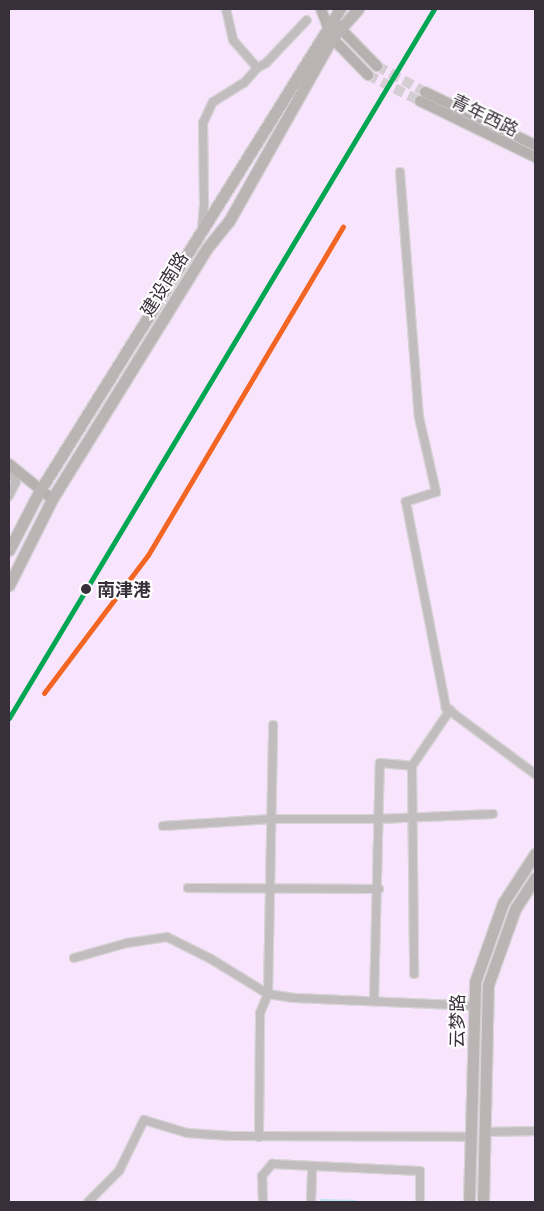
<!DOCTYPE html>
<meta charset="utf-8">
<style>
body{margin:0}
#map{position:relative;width:544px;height:1211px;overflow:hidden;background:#fbf6fb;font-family:Barlow,"Noto Sans SC",sans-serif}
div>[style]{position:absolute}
.green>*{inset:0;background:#f9e4fd}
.water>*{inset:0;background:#bbe4f5}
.secondary-tunnel>*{height:10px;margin-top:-5px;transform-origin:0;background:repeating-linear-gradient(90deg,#d4ced4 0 10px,transparent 0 15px)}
.roads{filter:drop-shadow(1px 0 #d7d3d7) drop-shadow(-1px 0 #d7d3d7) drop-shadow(0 1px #d7d3d7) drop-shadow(0 -1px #d7d3d7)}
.street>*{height:8px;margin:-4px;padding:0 4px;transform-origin:4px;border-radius:4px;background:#c1bcbd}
.secondary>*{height:10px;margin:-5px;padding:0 5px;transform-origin:5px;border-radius:5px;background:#b7b0b1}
.primary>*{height:11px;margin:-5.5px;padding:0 5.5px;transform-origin:5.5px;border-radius:5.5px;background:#bab4b5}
.rail-1>*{height:5px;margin:-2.5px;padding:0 2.5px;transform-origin:2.5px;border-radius:2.5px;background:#00a651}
.rail-2>*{height:5px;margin:-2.5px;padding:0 2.5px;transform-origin:2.5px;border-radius:2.5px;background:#f26522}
.dots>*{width:14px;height:14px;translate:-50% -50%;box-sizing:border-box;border:2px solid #fff;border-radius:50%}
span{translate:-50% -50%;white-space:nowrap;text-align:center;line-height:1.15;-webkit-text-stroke:4px #fff;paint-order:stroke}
.street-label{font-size:18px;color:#372f39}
.stop-label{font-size:18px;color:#372f39;font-weight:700}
.left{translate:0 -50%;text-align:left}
.frame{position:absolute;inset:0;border:10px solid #372f39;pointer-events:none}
</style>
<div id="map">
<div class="green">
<div style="clip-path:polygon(9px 9px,535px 9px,535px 1202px,9px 1202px)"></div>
</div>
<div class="water">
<div style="clip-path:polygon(320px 1199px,357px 1200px,357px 1202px,320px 1202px)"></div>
</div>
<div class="secondary-tunnel">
<div style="left:377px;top:66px;width:55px;rotate:28.4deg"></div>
<div style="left:368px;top:75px;width:58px;rotate:26.6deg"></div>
</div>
<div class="roads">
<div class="street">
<div style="left:226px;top:9px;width:32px;rotate:77deg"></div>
<div style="left:233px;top:40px;width:37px;rotate:49deg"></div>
<div style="left:257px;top:68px;width:10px;rotate:-29deg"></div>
<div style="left:266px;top:63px;width:59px;rotate:-46.4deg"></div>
<div style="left:400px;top:172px;width:246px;rotate:85.6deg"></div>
<div style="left:419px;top:417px;width:77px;rotate:77.2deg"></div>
<div style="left:436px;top:492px;width:32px;rotate:162deg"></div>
<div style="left:406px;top:502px;width:210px;rotate:79deg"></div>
<div style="left:446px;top:708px;width:111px;rotate:36.6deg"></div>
<div style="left:202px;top:228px;width:25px;rotate:-85deg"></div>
<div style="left:204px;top:203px;width:80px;rotate:-90.7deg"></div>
<div style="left:203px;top:123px;width:23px;rotate:-65deg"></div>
<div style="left:213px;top:102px;width:36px;rotate:-32deg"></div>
<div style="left:244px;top:83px;width:20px;rotate:-49deg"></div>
<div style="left:9px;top:470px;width:14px;rotate:60deg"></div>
<div style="left:16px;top:482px;width:16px;rotate:117deg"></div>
<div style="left:412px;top:766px;width:208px;rotate:89.4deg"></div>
<div style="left:163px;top:826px;width:109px;rotate:-3.7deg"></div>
<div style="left:272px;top:819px;width:107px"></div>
<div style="left:379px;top:819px;width:114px;rotate:-2.5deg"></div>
<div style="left:188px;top:888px;width:191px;rotate:0.3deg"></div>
<div style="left:74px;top:958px;width:55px;rotate:-15.8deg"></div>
<div style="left:127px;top:943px;width:40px;rotate:-8.5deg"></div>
<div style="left:167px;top:937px;width:49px;rotate:26.6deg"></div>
<div style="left:211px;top:959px;width:67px;rotate:31.6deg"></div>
<div style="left:268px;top:994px;width:26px;rotate:9deg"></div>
<div style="left:294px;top:998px;width:181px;rotate:2.5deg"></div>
<div style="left:374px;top:1001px;width:238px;rotate:-88.6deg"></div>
<div style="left:380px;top:763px;width:32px;rotate:5deg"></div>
<div style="left:412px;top:766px;width:68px;rotate:-55.8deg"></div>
<div style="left:485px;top:1132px;width:50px;rotate:-1.1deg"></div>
<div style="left:259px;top:1137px;width:124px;rotate:-89.5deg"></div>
<div style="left:260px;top:1013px;width:21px;rotate:-67deg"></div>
<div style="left:268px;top:994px;width:269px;rotate:-88.9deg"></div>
<div style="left:88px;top:1202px;width:44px;rotate:-45deg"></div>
<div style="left:119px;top:1171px;width:57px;rotate:-63.9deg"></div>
<div style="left:144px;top:1120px;width:45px;rotate:16.8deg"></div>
<div style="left:187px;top:1133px;width:44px;rotate:3.9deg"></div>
<div style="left:231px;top:1136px;width:240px;rotate:0.2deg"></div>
<div style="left:263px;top:1202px;width:26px;rotate:-92deg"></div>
<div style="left:262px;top:1176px;width:16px;rotate:-50deg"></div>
<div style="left:272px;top:1164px;width:148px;rotate:2.7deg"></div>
<div style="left:420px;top:1171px;width:31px;rotate:90deg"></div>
<div style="left:311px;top:1202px;width:36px;rotate:-88deg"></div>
</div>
<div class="secondary">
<div style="left:321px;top:9px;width:31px;rotate:69deg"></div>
<div style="left:332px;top:38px;width:52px;rotate:45.8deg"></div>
<div style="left:336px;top:24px;width:59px;rotate:45.7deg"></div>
<div style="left:425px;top:92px;width:122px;rotate:25.7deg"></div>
<div style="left:420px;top:101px;width:128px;rotate:26deg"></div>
<div style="left:9px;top:464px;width:55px;rotate:39.1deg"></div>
</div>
<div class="primary">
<div style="left:9px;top:550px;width:65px;rotate:-62.7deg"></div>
<div style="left:39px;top:492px;width:569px;rotate:-58.07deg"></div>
<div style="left:9px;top:585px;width:96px;rotate:-63.4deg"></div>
<div style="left:52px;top:499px;width:295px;rotate:-58.3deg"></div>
<div style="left:207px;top:248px;width:35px;rotate:-51deg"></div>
<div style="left:229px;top:221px;width:210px;rotate:-60.6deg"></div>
<div style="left:332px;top:38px;width:39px;rotate:-48deg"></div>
<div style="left:469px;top:1202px;width:220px;rotate:-88.4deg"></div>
<div style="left:475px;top:982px;width:84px;rotate:-70.5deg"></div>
<div style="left:503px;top:903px;width:59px;rotate:-56.9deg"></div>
<div style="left:483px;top:1202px;width:217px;rotate:-88.7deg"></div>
<div style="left:488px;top:985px;width:81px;rotate:-70.4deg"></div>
<div style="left:515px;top:909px;width:37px;rotate:-57deg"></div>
</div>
</div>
<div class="rail-1">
<div style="left:9px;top:718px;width:827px;rotate:-59.06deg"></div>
</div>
<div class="rail-2">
<div style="left:44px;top:693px;width:173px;rotate:-53deg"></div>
<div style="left:148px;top:555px;width:382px;rotate:-59.3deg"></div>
</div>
<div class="dots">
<div style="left:86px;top:589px;background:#372f39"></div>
</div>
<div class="street-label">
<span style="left:485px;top:115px;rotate:26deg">青年西路</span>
<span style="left:164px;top:284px;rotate:-58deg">建设南路</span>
<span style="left:457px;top:1021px;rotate:-89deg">云梦路</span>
</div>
<div class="stop-label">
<span class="left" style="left:97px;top:589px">南津港</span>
</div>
<div class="frame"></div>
</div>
